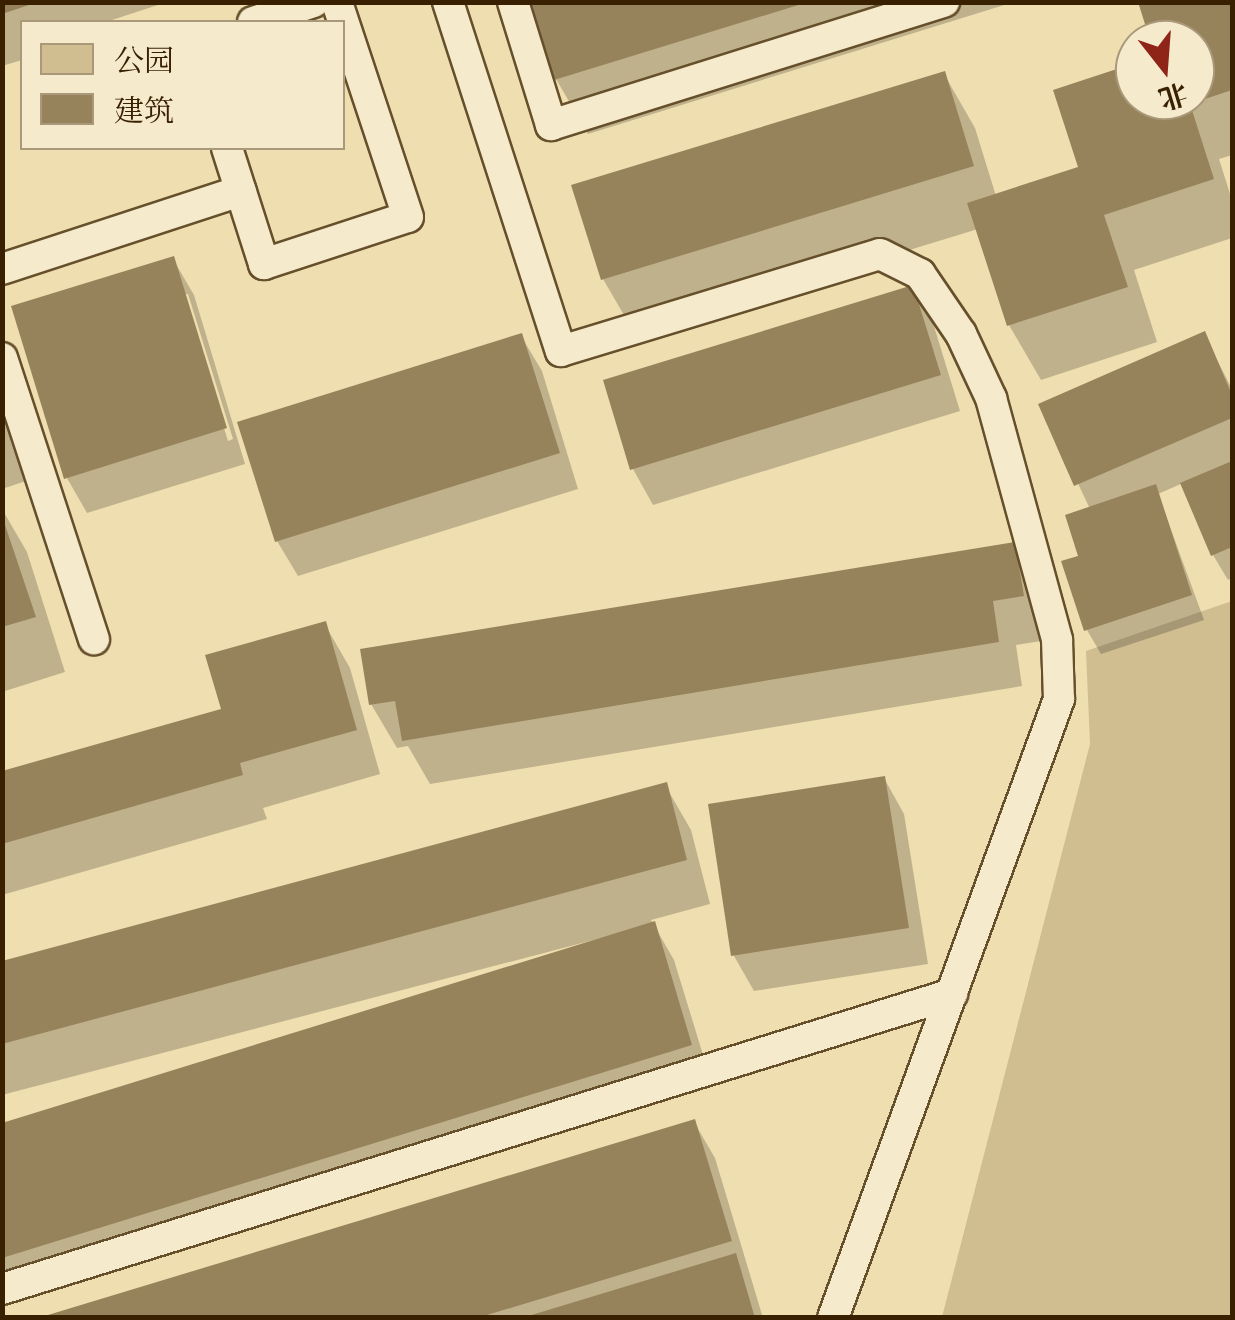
<!DOCTYPE html>
<meta charset="utf-8">
<style>
body{margin:0}
#map{position:relative;width:1235px;height:1320px;overflow:hidden;background:#efdeaf;font-family:"Gentium Book Plus","Noto Serif SC",serif}
div>[style]{position:absolute}
.green>*{inset:0;background:#d0be91}
.shadow>*{inset:0;background:#0003}
.building>*{inset:0;background:#97835b}
.roads{filter:drop-shadow(2px 0 #66502c) drop-shadow(-2px 0 #66502c) drop-shadow(0 2px #66502c) drop-shadow(0 -2px #66502c)}
.lane>*{height:30px;margin:-15px;padding:0 15px;transform-origin:15px;border-radius:15px;background:#f5eacb}
span{translate:-50% -50%;white-space:nowrap;text-align:center;line-height:1.15;-webkit-text-stroke:8px #f5eacb;paint-order:stroke}
.frame{position:absolute;inset:0;border:5px solid #382001;pointer-events:none}
.legend{position:absolute;left:20px;top:20px;width:325px;height:130px;box-sizing:border-box;background:#f5eacb;border:2px solid #a9997a;margin:0;padding:12px 18px;list-style:none;font-size:30px;color:#382001}
.legend li{display:flex;align-items:center;gap:20px;height:50px}
.legend b{width:50px;border:2px solid #a9997a}
.north{position:absolute;left:1115px;top:20px;width:100px;height:100px;box-sizing:border-box;background:#f5eacb;border:2px solid #a9997a;border-radius:50%;rotate:163deg;font-size:28px;font-weight:700;line-height:40px;text-align:center;color:#382001}
.north::after{content:'';display:block;margin:auto;width:35px;height:45px;background:#8f2418;clip-path:polygon(50% 0,100% 100%,50% 72%,0 100%)}
</style>
<div id="map">
<div class="green">
<div style="clip-path:polygon(1232px 601px,1232px 1317px,942px 1317px,1090px 744px,1086px 651px)"></div>
</div>
<div class="shadow">
<div style="clip-path:polygon(2px 2px,167px 2px,106px 22px,22px 22px,22px 60px,2px 66px)"></div>
<div style="clip-path:polygon(532px 2px,1014px 2px,588px 134px,556px 79px)"></div>
<div style="clip-path:polygon(1141px 2px,1232px 2px,1232px 155px,1219px 159px,1232px 200px,1232px 238px,1134px 270px,1157px 342px,1041px 380px,1009px 325px,978px 229px,635px 334px,603px 279px,944px 74px,975px 128px,996px 196px,1081px 168px,1135px 66px,1135px 100px,1195px 100px,1195px 40px,1153px 40px)"></div>
<div style="clip-path:polygon(evenodd,173px 259px,194px 295px,245px 464px,87px 513px,67px 478px,173px 259px,183px 294px,188px 294px,233px 439px,228px 441px,183px 294px)"></div>
<div style="clip-path:polygon(912px 288px,933px 323px,960px 411px,653px 505px,633px 469px,606px 381px)"></div>
<div style="clip-path:polygon(1204px 335px,1232px 389px,1232px 578px,1228px 580px,1213px 555px,1183px 483px,1158px 494px,1204px 620px,1101px 654px,1087px 630px,1081px 558px,1090px 509px,1041px 405px)"></div>
<div style="clip-path:polygon(521px 336px,542px 371px,578px 489px,298px 576px,277px 541px)"></div>
<div style="clip-path:polygon(2px 402px,29px 480px,2px 489px)"></div>
<div style="clip-path:polygon(2px 509px,27px 552px,65px 672px,2px 692px)"></div>
<div style="clip-path:polygon(1013px 545px,1039px 589px,1047px 640px,1016px 645px,1022px 686px,430px 784px,408px 746px,397px 748px,371px 704px)"></div>
<div style="clip-path:polygon(324px 623px,350px 668px,380px 774px,263px 808px,267px 819px,2px 895px,2px 774px,224px 710px)"></div>
<div style="clip-path:polygon(884px 778px,904px 814px,928px 964px,754px 991px,734px 956px,711px 806px)"></div>
<div style="clip-path:polygon(665px 785px,691px 830px,710px 904px,651px 920px,674px 960px,711px 1081px,2px 1300px,2px 1125px,643px 927px,2px 1095px,2px 963px)"></div>
<div style="clip-path:polygon(694px 1122px,715px 1158px,763px 1318px,43px 1318px)"></div>
</div>
<div class="building">
<div style="clip-path:polygon(2px 2px,35px 2px,35px 3px,2px 14px)"></div>
<div style="clip-path:polygon(529px 2px,805px 2px,805px 3px,554px 80px)"></div>
<div style="clip-path:polygon(1138px 2px,1232px 2px,1232px 90px,1190px 104px,1214px 179px,1104px 215px,1128px 287px,1007px 326px,967px 203px,1078px 167px,1053px 90px,1135px 63px,1135px 100px,1195px 100px,1195px 40px,1150px 40px)"></div>
<div style="clip-path:polygon(945px 71px,974px 166px,601px 280px,571px 185px)"></div>
<div style="clip-path:polygon(174px 256px,227px 428px,64px 479px,11px 306px)"></div>
<div style="clip-path:polygon(913px 285px,941px 375px,630px 470px,603px 380px)"></div>
<div style="clip-path:polygon(1205px 331px,1232px 395px,1232px 418px,1074px 486px,1038px 404px)"></div>
<div style="clip-path:polygon(522px 333px,560px 453px,275px 542px,237px 422px)"></div>
<div style="clip-path:polygon(1232px 461px,1232px 547px,1211px 556px,1180px 483px)"></div>
<div style="clip-path:polygon(1156px 484px,1192px 595px,1084px 631px,1061px 561px,1078px 556px,1065px 515px)"></div>
<div style="clip-path:polygon(2px 516px,36px 617px,2px 627px)"></div>
<div style="clip-path:polygon(1015px 542px,1024px 596px,993px 601px,999px 642px,402px 741px,395px 701px,369px 705px,360px 649px)"></div>
<div style="clip-path:polygon(326px 621px,357px 730px,240px 763px,243px 775px,2px 844px,2px 771px,221px 709px,205px 655px)"></div>
<div style="clip-path:polygon(885px 776px,909px 928px,731px 956px,708px 804px)"></div>
<div style="clip-path:polygon(667px 782px,687px 860px,2px 1044px,2px 961px)"></div>
<div style="clip-path:polygon(655px 921px,692px 1045px,2px 1258px,2px 1123px)"></div>
<div style="clip-path:polygon(695px 1119px,732px 1241px,477px 1318px,38px 1318px)"></div>
<div style="clip-path:polygon(736px 1253px,755px 1318px,525px 1318px,525px 1317px)"></div>
</div>
<div class="roads">
<div class="lane">
<div style="left:448px;top:2px;width:367px;rotate:72.1deg"></div>
<div style="left:561px;top:351px;width:333px;rotate:-16.9deg"></div>
<div style="left:880px;top:254px;width:45px;rotate:26.6deg"></div>
<div style="left:920px;top:274px;width:73px;rotate:55.7deg"></div>
<div style="left:961px;top:334px;width:71px;rotate:64.9deg"></div>
<div style="left:991px;top:398px;width:251px;rotate:74.7deg"></div>
<div style="left:1057px;top:640px;width:59px;rotate:88.1deg"></div>
<div style="left:1059px;top:699px;width:659px;rotate:110.06deg"></div>
<div style="left:513px;top:2px;width:129px;rotate:72.8deg"></div>
<div style="left:551px;top:125px;width:412px;rotate:-17.4deg"></div>
<div style="left:253px;top:22px;width:64px;rotate:-18.2deg"></div>
<div style="left:227px;top:148px;width:122px;rotate:72.3deg"></div>
<div style="left:264px;top:264px;width:151px;rotate:-18.1deg"></div>
<div style="left:408px;top:217px;width:226px;rotate:-108.3deg"></div>
<div style="left:2px;top:269px;width:251px;rotate:-18.1deg"></div>
<div style="left:2px;top:358px;width:296px;rotate:71.9deg"></div>
<div style="left:2px;top:1289px;width:995px;rotate:-17.25deg"></div>
</div>
</div>
<div class="frame"></div>
<ul class="legend">
<li><b style="height:28px;background:#d0be91"></b>公园</li>
<li><b style="height:28px;background:#97835b"></b>建筑</li>
</ul>
<div class="north">北</div>
</div>
